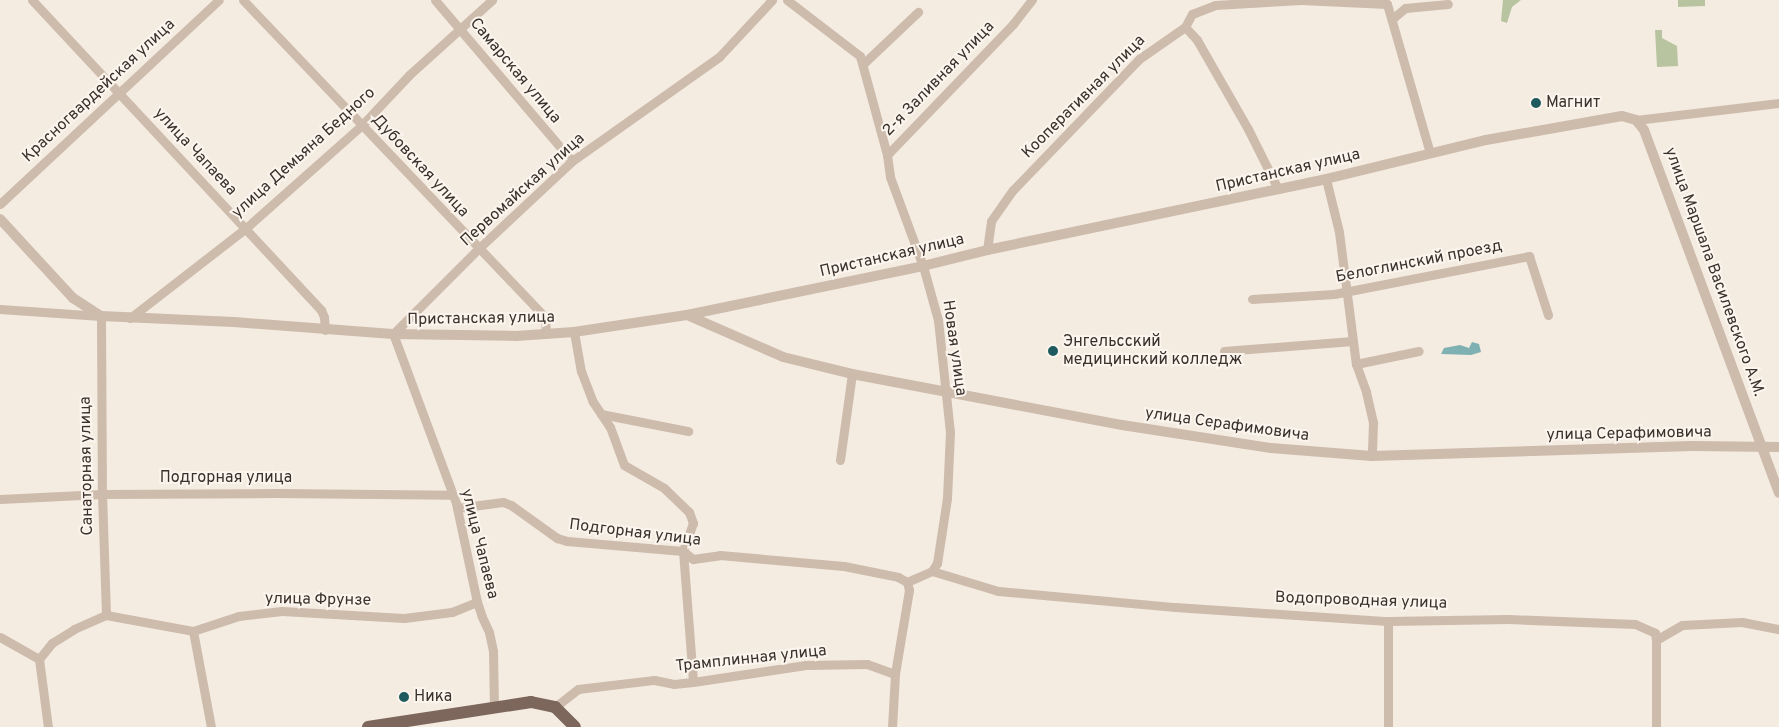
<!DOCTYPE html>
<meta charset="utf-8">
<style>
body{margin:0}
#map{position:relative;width:1779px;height:727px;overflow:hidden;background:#f4ebe1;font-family:Overpass,sans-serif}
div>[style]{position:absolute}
.green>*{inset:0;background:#b8c4a0}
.water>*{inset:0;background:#7fb0b2}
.minor>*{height:9px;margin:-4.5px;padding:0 4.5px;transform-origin:4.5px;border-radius:4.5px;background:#cdbbac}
.tertiary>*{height:10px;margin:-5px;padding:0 5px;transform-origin:5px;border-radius:5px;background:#cdbbac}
.primary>*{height:12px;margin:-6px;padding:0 6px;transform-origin:6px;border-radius:6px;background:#7d675c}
.dots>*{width:14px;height:14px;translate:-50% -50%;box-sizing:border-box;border:2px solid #fbf5ee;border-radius:50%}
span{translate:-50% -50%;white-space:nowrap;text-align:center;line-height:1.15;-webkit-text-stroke:4px #fbf5ee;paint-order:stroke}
.street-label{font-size:16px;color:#3b302b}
.poi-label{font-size:16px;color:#3b302b}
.left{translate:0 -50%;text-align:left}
</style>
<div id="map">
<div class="green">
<div style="clip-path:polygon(1503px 0,1521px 0,1512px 7px,1507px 23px,1501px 21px)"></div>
<div style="clip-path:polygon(1678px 0,1705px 0,1705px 6px,1678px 7px)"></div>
<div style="clip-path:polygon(1655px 30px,1662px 30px,1662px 38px,1677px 46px,1678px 66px,1657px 67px)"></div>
</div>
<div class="water">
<div style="clip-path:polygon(1472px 342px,1479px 344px,1481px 352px,1471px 355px,1441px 354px,1444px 348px,1460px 345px,1469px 348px)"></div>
</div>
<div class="minor">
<div style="left:32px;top:0;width:424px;rotate:47deg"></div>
<div style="left:321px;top:310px;width:8px;rotate:67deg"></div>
<div style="left:324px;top:317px;width:13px;rotate:86deg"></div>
<div style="left:243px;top:0;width:438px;rotate:46.4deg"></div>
<div style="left:545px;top:317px;width:17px;rotate:87deg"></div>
<div style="left:435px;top:0;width:211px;rotate:49.6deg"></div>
<div style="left:787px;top:0;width:92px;rotate:37.5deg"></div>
<div style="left:860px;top:56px;width:103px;rotate:74.7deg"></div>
<div style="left:887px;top:155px;width:22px;rotate:82deg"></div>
<div style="left:890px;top:177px;width:95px;rotate:69.7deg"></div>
<div style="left:923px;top:266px;width:56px;rotate:74.5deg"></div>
<div style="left:938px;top:320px;width:113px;rotate:83.9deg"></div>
<div style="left:950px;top:432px;width:66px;rotate:92.6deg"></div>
<div style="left:947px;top:498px;width:66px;rotate:98.7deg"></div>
<div style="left:937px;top:563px;width:9px;rotate:122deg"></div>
<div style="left:932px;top:571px;width:27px;rotate:156deg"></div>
<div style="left:907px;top:582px;width:8px;rotate:76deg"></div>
<div style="left:909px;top:590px;width:85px;rotate:99.5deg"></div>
<div style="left:895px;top:674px;width:53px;rotate:93.2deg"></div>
<div style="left:1392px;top:19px;width:17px;rotate:-40deg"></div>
<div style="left:1405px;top:8px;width:43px;rotate:-5.3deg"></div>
<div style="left:1185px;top:27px;width:18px;rotate:47deg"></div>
<div style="left:1197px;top:40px;width:103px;rotate:60.2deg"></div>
<div style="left:1248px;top:129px;width:67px;rotate:63.4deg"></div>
<div style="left:863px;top:64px;width:76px;rotate:-43.4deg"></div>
<div style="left:1636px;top:120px;width:144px;rotate:-6.8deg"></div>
<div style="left:887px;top:155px;width:182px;rotate:-46.1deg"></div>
<div style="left:1013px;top:24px;width:31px;rotate:-52deg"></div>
<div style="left:1326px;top:179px;width:55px;rotate:76.2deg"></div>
<div style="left:1339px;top:232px;width:133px;rotate:82.7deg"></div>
<div style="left:1356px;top:364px;width:30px;rotate:70deg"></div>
<div style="left:1366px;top:392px;width:32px;rotate:77deg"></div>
<div style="left:1373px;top:423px;width:33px;rotate:92deg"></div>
<div style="left:0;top:204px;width:299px;rotate:-43deg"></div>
<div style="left:987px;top:250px;width:29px;rotate:-82deg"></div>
<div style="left:991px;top:221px;width:38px;rotate:-55deg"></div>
<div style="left:1013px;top:190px;width:182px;rotate:-46.1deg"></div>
<div style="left:1139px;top:59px;width:56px;rotate:-34.8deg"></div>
<div style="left:1185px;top:27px;width:15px;rotate:-62deg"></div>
<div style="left:1192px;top:14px;width:25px;rotate:-21deg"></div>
<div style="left:1215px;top:5px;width:86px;rotate:-3.3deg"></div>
<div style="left:1301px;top:0;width:86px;rotate:2.7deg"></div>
<div style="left:1387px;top:4px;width:155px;rotate:73.9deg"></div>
<div style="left:1252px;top:299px;width:82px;rotate:-3.5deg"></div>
<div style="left:1334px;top:294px;width:199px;rotate:-11deg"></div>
<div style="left:1529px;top:256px;width:62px;rotate:72.1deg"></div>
<div style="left:0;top:309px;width:101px;rotate:4deg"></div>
<div style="left:101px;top:316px;width:178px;rotate:89.7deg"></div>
<div style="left:102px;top:494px;width:121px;rotate:88.1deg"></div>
<div style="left:130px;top:318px;width:147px;rotate:-37.8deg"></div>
<div style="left:246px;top:228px;width:154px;rotate:-41.6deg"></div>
<div style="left:361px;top:126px;width:70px;rotate:-46.7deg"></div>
<div style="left:409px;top:75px;width:112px;rotate:-42.1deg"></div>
<div style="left:574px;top:332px;width:40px;rotate:80deg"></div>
<div style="left:581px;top:371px;width:33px;rotate:69deg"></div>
<div style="left:593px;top:402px;width:30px;rotate:56deg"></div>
<div style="left:610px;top:427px;width:40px;rotate:69.8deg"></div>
<div style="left:624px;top:465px;width:46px;rotate:29.9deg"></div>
<div style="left:664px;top:488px;width:35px;rotate:44deg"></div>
<div style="left:689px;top:512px;width:12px;rotate:70deg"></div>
<div style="left:693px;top:523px;width:30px;rotate:110deg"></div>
<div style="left:683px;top:551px;width:131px;rotate:85.6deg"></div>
<div style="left:1224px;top:351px;width:129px;rotate:-4.4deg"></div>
<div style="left:1356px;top:364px;width:64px;rotate:-11.7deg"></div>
<div style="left:601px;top:414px;width:89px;rotate:11.1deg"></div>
<div style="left:840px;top:460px;width:87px;rotate:-82.1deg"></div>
<div style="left:0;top:499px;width:102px;rotate:-2.8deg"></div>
<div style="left:102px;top:494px;width:174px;rotate:-0.3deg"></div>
<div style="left:276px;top:493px;width:177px;rotate:0.6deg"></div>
<div style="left:457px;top:508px;width:46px;rotate:-7.4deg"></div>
<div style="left:503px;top:502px;width:9px;rotate:21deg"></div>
<div style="left:511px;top:505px;width:57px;rotate:35.7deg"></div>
<div style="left:557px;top:538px;width:10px;rotate:17deg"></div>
<div style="left:567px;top:541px;width:116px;rotate:4.9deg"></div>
<div style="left:683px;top:551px;width:13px;rotate:39deg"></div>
<div style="left:693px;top:559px;width:27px;rotate:-8deg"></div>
<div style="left:720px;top:555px;width:124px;rotate:5.1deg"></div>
<div style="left:844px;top:566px;width:55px;rotate:11.5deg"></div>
<div style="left:898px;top:577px;width:10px;rotate:29deg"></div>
<div style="left:932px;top:571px;width:69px;rotate:16.9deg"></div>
<div style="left:998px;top:591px;width:178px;rotate:5.2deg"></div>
<div style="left:1175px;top:607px;width:213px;rotate:3.8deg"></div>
<div style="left:1388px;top:621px;width:120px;rotate:-1deg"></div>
<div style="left:1508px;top:619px;width:127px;rotate:2.3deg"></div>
<div style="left:1635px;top:624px;width:22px;rotate:24deg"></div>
<div style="left:1655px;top:633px;width:7px;rotate:82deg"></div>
<div style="left:1656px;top:640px;width:30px;rotate:-30deg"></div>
<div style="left:1682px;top:625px;width:60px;rotate:-2.9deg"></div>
<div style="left:1742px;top:622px;width:38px;rotate:11deg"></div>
<div style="left:1388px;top:621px;width:106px;rotate:90deg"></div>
<div style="left:193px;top:631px;width:98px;rotate:79.4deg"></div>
<div style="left:0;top:637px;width:45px;rotate:29.4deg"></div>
<div style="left:39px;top:659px;width:21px;rotate:-51deg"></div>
<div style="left:52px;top:643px;width:26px;rotate:-32deg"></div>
<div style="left:74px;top:629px;width:35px;rotate:-24deg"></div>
<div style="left:106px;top:615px;width:88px;rotate:10.4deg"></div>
<div style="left:193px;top:631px;width:48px;rotate:-18.1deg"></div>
<div style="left:239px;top:616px;width:43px;rotate:-6.6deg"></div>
<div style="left:282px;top:611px;width:122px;rotate:3.3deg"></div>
<div style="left:404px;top:618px;width:48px;rotate:-7.1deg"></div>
<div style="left:452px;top:612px;width:27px;rotate:-22deg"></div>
<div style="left:1656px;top:640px;width:87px;rotate:90deg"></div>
<div style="left:39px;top:659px;width:69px;rotate:82.5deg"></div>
<div style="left:555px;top:707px;width:29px;rotate:-38deg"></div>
<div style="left:578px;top:689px;width:77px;rotate:-6.8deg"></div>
<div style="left:654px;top:680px;width:20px;rotate:11deg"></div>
<div style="left:674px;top:684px;width:19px;rotate:-6deg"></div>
<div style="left:693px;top:682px;width:114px;rotate:-8.6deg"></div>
<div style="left:806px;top:665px;width:61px;rotate:-0.9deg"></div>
<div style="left:867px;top:664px;width:30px;rotate:20deg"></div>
<div style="left:494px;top:708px;width:57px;rotate:-91deg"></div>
<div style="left:493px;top:651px;width:19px;rotate:-102deg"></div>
<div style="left:489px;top:632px;width:17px;rotate:-115deg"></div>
<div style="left:482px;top:617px;width:16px;rotate:-108deg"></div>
<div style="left:477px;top:602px;width:101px;rotate:-102deg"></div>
<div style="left:456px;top:503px;width:180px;rotate:-110.4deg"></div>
<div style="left:393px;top:334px;width:120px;rotate:-45deg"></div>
<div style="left:478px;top:249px;width:129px;rotate:-43.1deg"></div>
<div style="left:572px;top:161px;width:180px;rotate:-35.3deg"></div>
<div style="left:719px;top:57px;width:78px;rotate:-47.1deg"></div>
</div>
<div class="tertiary">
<div style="left:0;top:219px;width:108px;rotate:47.3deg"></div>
<div style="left:73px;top:298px;width:33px;rotate:33deg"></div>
<div style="left:101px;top:316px;width:133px;rotate:2.6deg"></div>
<div style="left:234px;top:322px;width:159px;rotate:4.3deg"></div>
<div style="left:393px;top:334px;width:123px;rotate:0.9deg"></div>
<div style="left:516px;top:336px;width:58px;rotate:-3.9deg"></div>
<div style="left:574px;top:332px;width:114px;rotate:-8.6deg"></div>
<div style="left:687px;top:315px;width:241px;rotate:-11.7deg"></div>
<div style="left:923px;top:266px;width:66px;rotate:-14deg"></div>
<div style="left:987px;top:250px;width:346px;rotate:-11.8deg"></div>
<div style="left:1326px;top:179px;width:165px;rotate:-13.7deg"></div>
<div style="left:1486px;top:140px;width:138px;rotate:-10deg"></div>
<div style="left:1622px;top:116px;width:15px;rotate:16deg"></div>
<div style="left:1636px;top:120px;width:13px;rotate:51deg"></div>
<div style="left:1644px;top:130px;width:387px;rotate:69.6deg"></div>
<div style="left:687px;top:315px;width:105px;rotate:23.6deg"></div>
<div style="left:783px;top:357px;width:71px;rotate:13.8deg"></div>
<div style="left:852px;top:374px;width:275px;rotate:10.7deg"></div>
<div style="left:1122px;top:425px;width:151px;rotate:8.8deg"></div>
<div style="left:1271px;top:448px;width:101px;rotate:4.5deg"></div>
<div style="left:1372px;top:456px;width:320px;rotate:-1.8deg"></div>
<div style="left:1692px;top:446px;width:87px;rotate:0.7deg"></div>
</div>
<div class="primary">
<div style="left:368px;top:727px;width:165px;rotate:-8.7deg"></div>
<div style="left:531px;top:702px;width:25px;rotate:12deg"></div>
<div style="left:555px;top:707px;width:28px;rotate:45deg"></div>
</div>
<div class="dots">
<div style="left:1536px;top:103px;background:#1f5a5e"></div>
<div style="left:1053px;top:351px;background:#1f5a5e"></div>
<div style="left:404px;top:697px;background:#1f5a5e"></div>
</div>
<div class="street-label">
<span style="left:515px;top:71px;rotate:50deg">Самарская улица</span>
<span style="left:939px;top:79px;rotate:-46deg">2-я Заливная улица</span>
<span style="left:99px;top:91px;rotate:-43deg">Красногвардейская улица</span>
<span style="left:1084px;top:97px;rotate:-45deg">Кооперативная улица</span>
<span style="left:195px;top:152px;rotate:47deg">улица Чапаева</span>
<span style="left:304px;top:153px;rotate:-42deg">улица Демьяна Бедного</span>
<span style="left:420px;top:166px;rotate:47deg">Дубовская улица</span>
<span style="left:1288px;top:171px;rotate:-13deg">Пристанская улица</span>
<span style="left:523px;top:190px;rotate:-42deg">Первомайская улица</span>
<span style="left:892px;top:256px;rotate:-13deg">Пристанская улица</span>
<span style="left:1419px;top:262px;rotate:-11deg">Белоглинский проезд</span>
<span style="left:1714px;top:272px;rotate:70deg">улица Маршала Василевского А.М.</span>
<span style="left:481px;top:319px;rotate:-1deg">Пристанская улица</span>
<span style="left:954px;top:348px;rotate:82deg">Новая улица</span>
<span style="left:1227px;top:425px;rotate:8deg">улица Серафимовича</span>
<span style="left:1629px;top:434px;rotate:-1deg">улица Серафимовича</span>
<span style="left:87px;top:466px;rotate:-91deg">Санаторная улица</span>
<span style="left:226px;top:478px">Подгорная улица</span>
<span style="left:635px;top:533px;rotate:7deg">Подгорная улица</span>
<span style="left:479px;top:544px;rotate:76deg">улица Чапаева</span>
<span style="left:318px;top:600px;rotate:1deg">улица Фрунзе</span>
<span style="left:1361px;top:601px;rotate:2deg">Водопроводная улица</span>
<span style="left:751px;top:659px;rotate:-6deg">Трамплинная улица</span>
</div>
<div class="poi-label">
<span class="left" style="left:1546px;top:103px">Магнит</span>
<span class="left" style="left:1063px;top:351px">Энгельсский<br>медицинский колледж</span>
<span class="left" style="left:414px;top:697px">Ника</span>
</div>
</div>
